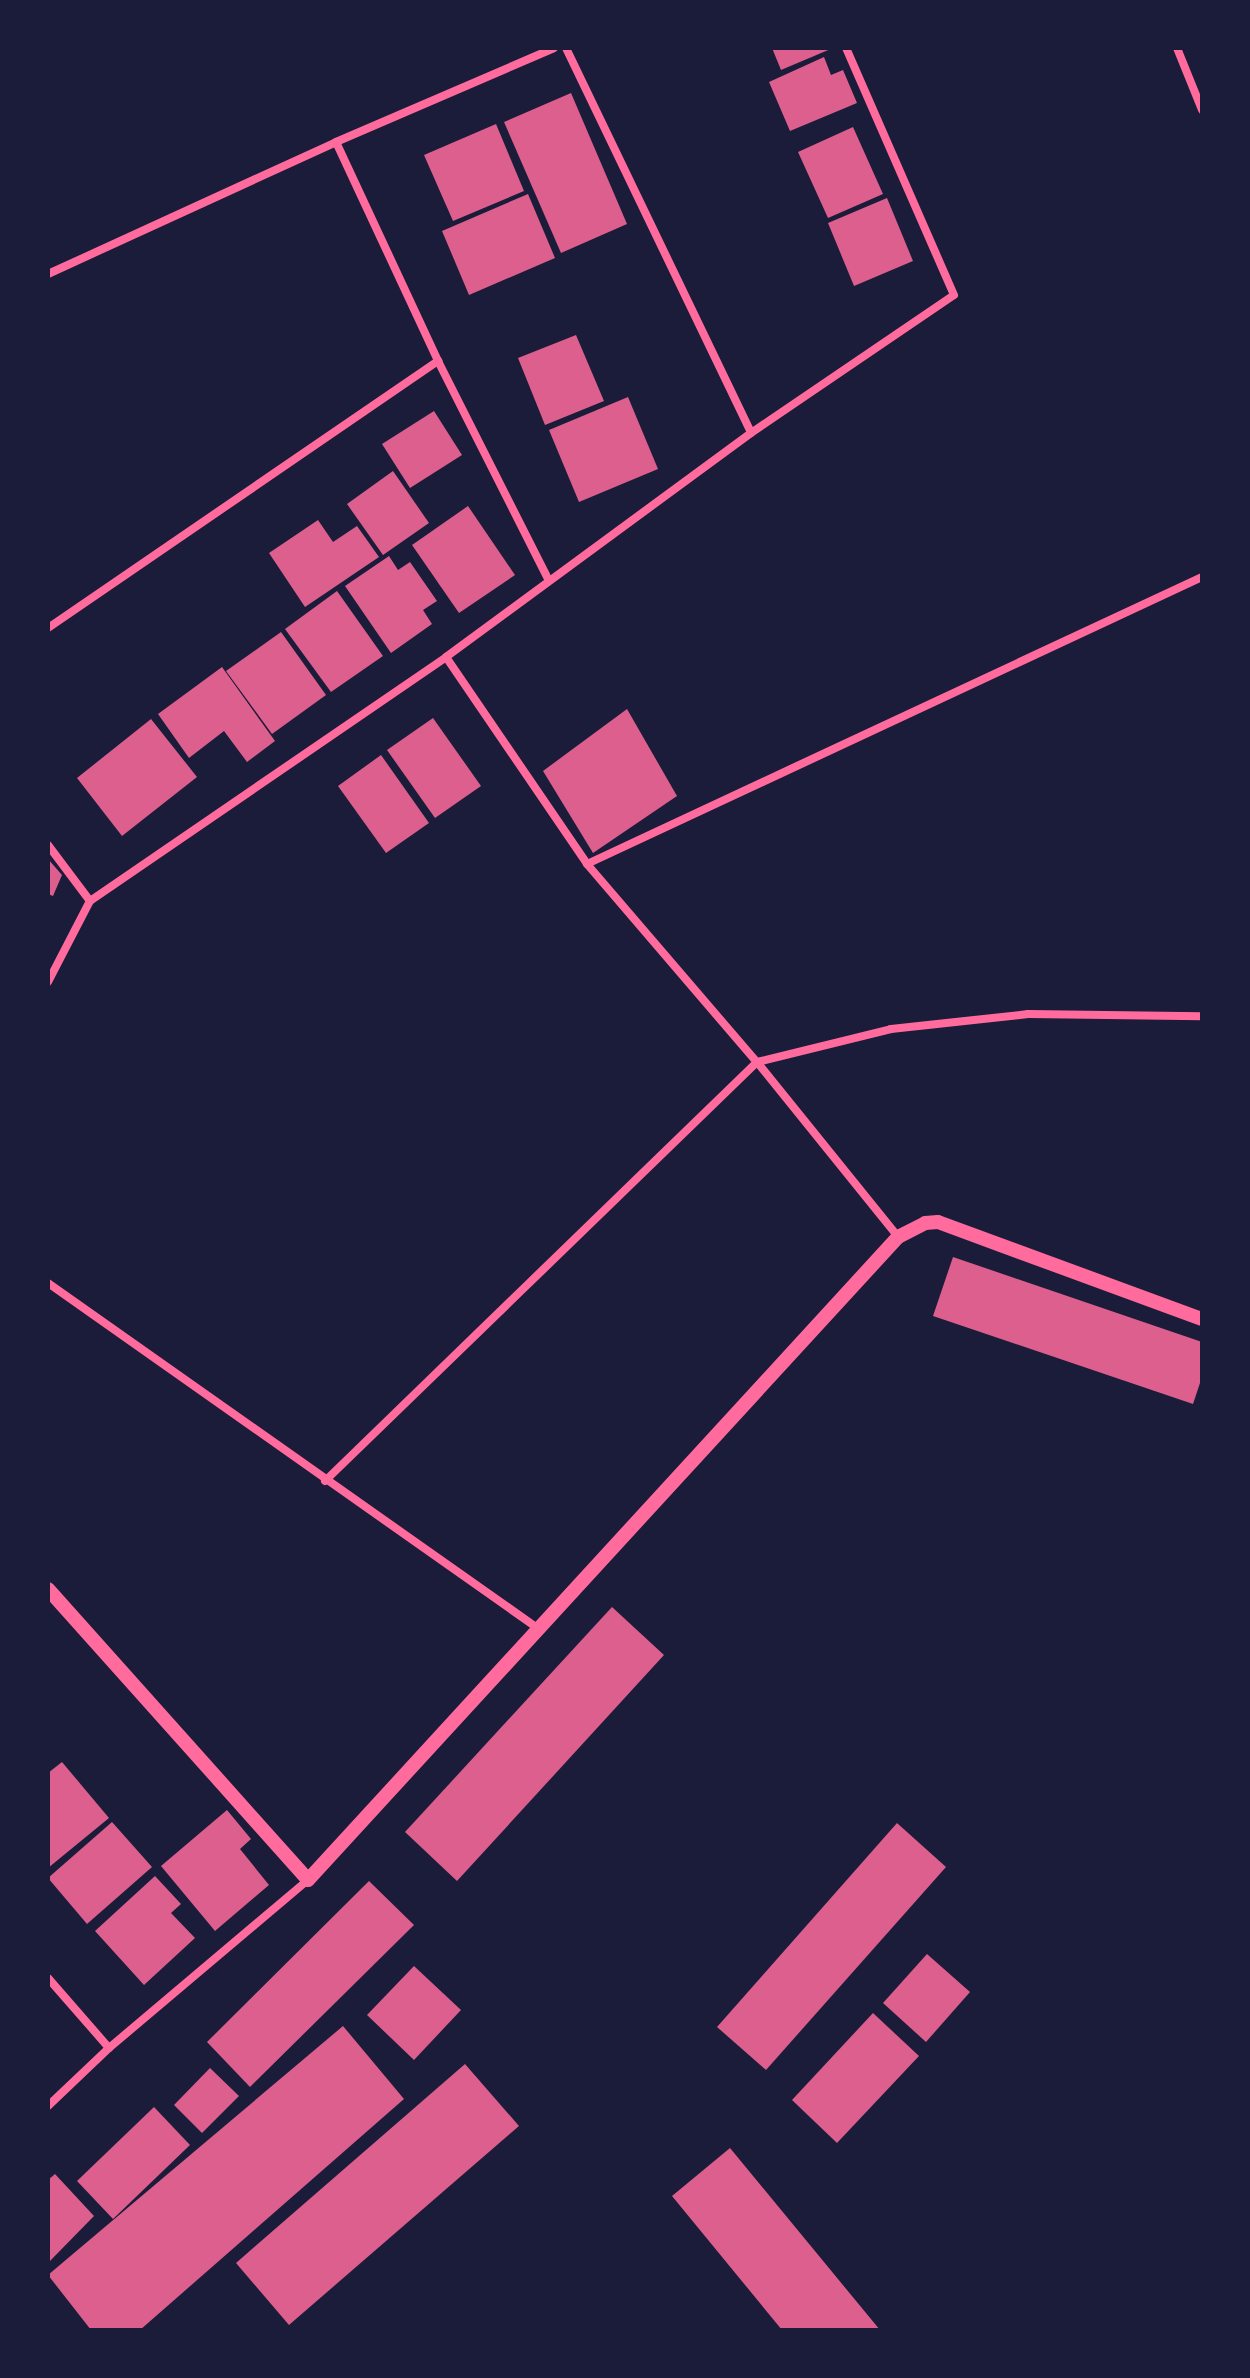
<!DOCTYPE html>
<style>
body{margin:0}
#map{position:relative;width:1250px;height:2378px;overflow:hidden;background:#1b1b3a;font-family:Merriweather,serif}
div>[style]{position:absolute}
.building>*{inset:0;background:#dd5f8e}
.minor>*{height:8px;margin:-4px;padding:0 4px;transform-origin:4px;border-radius:4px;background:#ff6b9d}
.tertiary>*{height:14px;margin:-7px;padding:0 7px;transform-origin:7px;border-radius:7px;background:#ff6b9d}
span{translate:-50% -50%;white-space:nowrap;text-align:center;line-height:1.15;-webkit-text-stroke:6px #1b1b3a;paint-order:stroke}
.frame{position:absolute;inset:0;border:50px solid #1b1b3a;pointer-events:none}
</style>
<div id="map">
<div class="building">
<div style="clip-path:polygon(772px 48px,833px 48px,781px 70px)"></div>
<div style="clip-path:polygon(824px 57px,831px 75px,843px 70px,857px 103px,790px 131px,769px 82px)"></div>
<div style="clip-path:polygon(571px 93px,627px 224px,561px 253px,504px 122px)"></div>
<div style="clip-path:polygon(496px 124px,524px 191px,453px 221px,424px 155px)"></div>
<div style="clip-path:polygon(853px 127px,883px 194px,828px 218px,798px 152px)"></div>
<div style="clip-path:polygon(528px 194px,555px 258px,469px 295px,442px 231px)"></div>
<div style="clip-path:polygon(887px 198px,913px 261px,854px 286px,828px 223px)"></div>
<div style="clip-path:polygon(576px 335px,604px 401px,545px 425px,518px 358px)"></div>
<div style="clip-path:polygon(628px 397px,658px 469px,579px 502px,549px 430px)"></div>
<div style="clip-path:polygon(434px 411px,462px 455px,410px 488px,382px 444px)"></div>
<div style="clip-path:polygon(393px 471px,429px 523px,383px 555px,347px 504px)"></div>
<div style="clip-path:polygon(468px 506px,515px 575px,459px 613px,412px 545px)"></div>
<div style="clip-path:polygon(318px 520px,333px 542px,357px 526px,379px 557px,305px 607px,269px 553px)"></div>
<div style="clip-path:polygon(389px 556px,398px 570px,410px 562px,437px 601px,423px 610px,432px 624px,391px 653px,345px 586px)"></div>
<div style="clip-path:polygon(337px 591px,383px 656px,331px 692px,285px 629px)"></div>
<div style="clip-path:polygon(281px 632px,326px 695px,272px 734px,226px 671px)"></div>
<div style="clip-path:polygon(222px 667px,275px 741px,247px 762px,224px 731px,189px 758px,158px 714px)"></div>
<div style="clip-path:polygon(627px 709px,677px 796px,593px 853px,543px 771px)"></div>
<div style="clip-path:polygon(433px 718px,481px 786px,435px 818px,387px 750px)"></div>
<div style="clip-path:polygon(151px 719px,197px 777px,122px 836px,77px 778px)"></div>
<div style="clip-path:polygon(381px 755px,429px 823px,386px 853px,338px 786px)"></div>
<div style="clip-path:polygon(48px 859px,62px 875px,53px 896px,48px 894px)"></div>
<div style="clip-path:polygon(953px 1257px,1202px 1342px,1202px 1377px,1193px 1404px,933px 1316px)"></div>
<div style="clip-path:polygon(612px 1607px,664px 1655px,457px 1881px,405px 1832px)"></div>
<div style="clip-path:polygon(62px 1762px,109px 1818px,48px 1868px,48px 1773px)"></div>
<div style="clip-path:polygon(227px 1810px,251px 1839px,240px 1849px,269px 1885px,215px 1931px,161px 1866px)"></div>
<div style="clip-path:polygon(112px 1822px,152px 1867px,87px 1924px,48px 1878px)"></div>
<div style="clip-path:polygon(897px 1823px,946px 1867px,766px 2070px,717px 2027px)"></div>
<div style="clip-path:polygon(155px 1876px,181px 1904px,171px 1913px,195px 1938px,144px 1985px,95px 1931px)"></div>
<div style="clip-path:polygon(369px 1881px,414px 1925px,250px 2087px,207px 2042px)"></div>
<div style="clip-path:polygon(927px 1954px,970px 1992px,926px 2042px,883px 2003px)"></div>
<div style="clip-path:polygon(414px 1966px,461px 2010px,414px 2060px,367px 2015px)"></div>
<div style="clip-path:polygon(873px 2013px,919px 2056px,837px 2143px,792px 2100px)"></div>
<div style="clip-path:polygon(343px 2026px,404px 2099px,140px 2330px,91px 2330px,48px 2275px)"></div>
<div style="clip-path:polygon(465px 2064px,519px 2126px,289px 2325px,236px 2263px)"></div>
<div style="clip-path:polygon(210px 2068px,239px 2096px,202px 2133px,174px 2105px)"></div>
<div style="clip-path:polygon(154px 2107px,190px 2145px,113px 2219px,77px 2181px)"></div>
<div style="clip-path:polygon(730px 2148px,880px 2330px,782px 2330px,672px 2196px)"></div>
<div style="clip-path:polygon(55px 2174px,94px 2216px,48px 2263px,48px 2180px)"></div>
</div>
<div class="minor">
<div style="left:566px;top:48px;width:427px;rotate:64.3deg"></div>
<div style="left:1177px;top:48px;width:67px;rotate:68deg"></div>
<div style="left:336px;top:142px;width:242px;rotate:65deg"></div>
<div style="left:438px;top:361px;width:246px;rotate:63.2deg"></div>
<div style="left:48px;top:274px;width:317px;rotate:-24.6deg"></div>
<div style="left:336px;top:142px;width:237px;rotate:-23.3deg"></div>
<div style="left:48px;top:628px;width:473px;rotate:-34.4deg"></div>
<div style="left:446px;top:657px;width:250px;rotate:55.7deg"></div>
<div style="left:587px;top:864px;width:261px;rotate:49.4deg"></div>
<div style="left:757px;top:1062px;width:225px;rotate:51.1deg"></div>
<div style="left:48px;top:845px;width:70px;rotate:53.1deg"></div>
<div style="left:587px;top:864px;width:679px;rotate:-25.02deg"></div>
<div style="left:48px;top:982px;width:91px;rotate:-62.6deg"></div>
<div style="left:90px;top:901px;width:432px;rotate:-34.4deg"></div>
<div style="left:446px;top:657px;width:378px;rotate:-36.3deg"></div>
<div style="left:751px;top:433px;width:245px;rotate:-34.2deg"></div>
<div style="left:954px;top:295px;width:270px;rotate:-113.6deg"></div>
<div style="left:48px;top:1283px;width:597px;rotate:35.18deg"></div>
<div style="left:325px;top:1481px;width:602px;rotate:-44.12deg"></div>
<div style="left:757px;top:1062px;width:138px;rotate:-13.8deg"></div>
<div style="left:891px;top:1029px;width:138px;rotate:-6.2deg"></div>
<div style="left:1028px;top:1014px;width:174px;rotate:0.7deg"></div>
<div style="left:48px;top:1978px;width:93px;rotate:48.9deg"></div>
<div style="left:48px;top:2106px;width:84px;rotate:-43.6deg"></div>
<div style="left:109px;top:2048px;width:260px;rotate:-40.2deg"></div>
</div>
<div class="tertiary">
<div style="left:48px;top:1589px;width:390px;rotate:48.2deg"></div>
<div style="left:308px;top:1880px;width:873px;rotate:-47.46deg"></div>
<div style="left:898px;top:1237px;width:30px;rotate:-27deg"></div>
<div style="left:925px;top:1223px;width:13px;rotate:-4deg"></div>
<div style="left:938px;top:1222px;width:281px;rotate:20.2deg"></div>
</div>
<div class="frame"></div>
</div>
